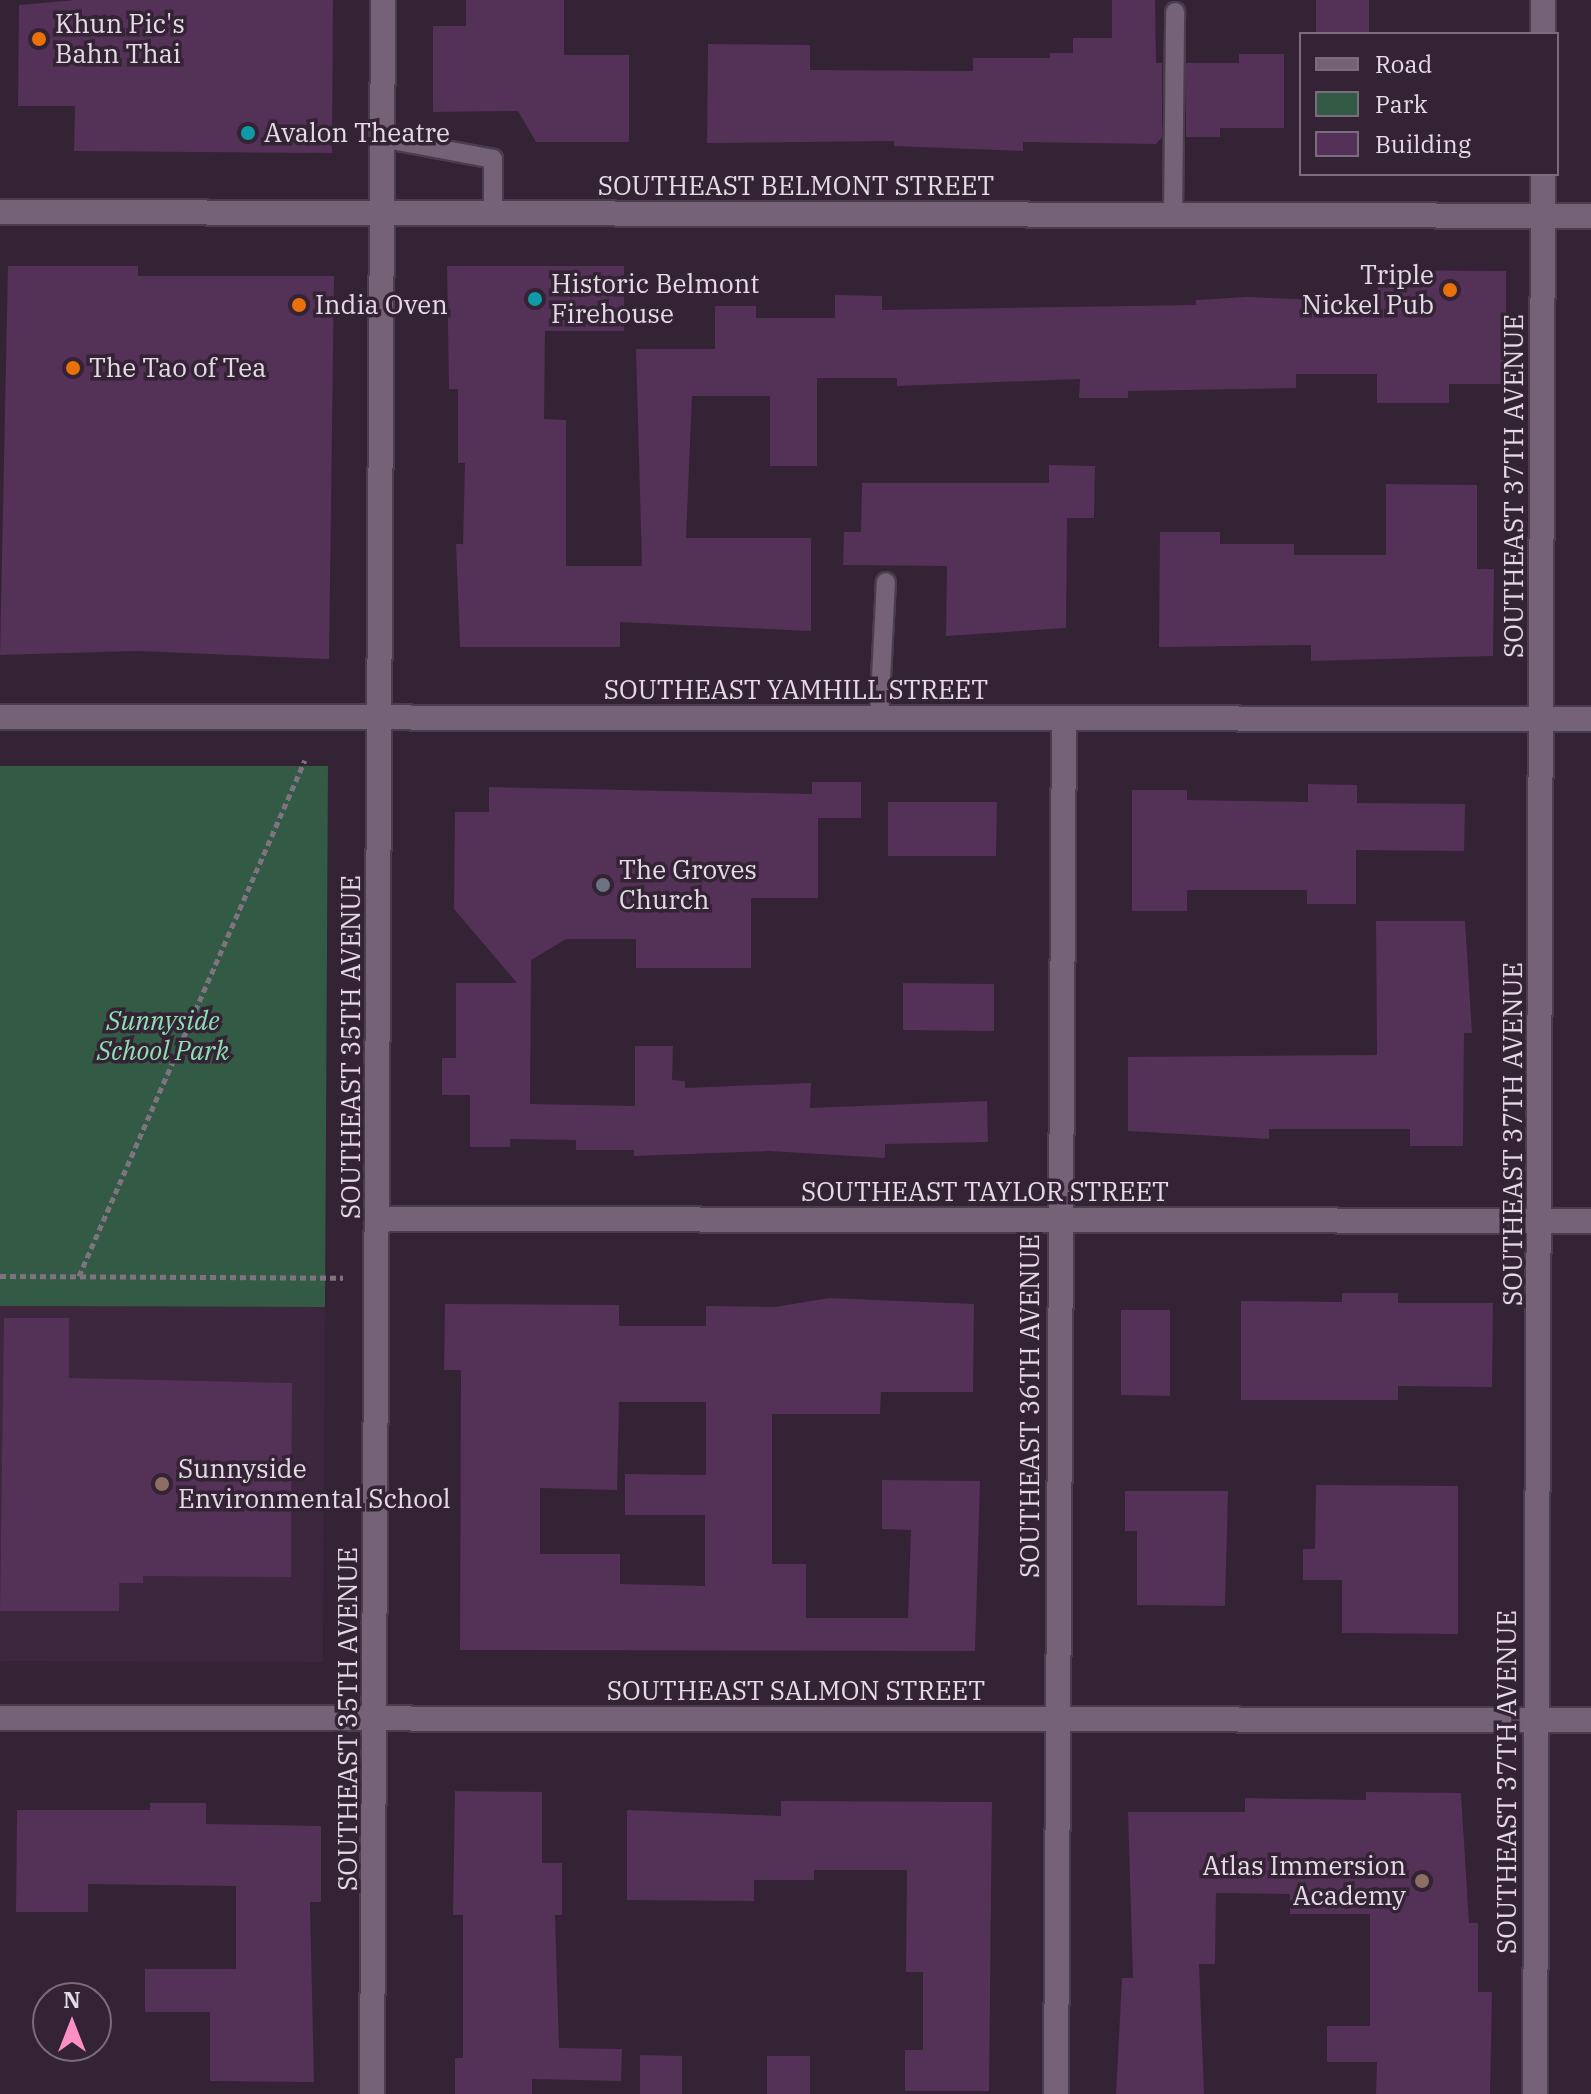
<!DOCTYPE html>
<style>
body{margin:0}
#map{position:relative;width:1591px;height:2094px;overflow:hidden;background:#332334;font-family:"IBM Plex Serif",serif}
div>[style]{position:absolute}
.built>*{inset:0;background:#3c273e}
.green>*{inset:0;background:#335a44}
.building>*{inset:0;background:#543156}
.path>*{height:5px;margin-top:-2.5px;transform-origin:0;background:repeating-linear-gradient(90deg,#807381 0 6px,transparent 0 10px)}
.roads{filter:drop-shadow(2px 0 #4b3e4c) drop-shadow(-2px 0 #4b3e4c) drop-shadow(0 2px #4b3e4c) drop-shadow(0 -2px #4b3e4c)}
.lane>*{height:18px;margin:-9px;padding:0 9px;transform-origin:9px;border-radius:9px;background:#756277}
.street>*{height:24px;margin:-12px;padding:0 12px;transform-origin:12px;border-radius:12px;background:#756277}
.secondary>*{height:24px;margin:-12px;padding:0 12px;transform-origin:12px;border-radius:12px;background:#756277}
.dots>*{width:22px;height:22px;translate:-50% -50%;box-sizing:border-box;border:4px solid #332334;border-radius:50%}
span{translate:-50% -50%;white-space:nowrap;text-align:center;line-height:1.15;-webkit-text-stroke:7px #332334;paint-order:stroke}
.poi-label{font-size:26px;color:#e5dbe6}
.left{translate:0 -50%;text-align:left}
.right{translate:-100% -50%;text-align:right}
.street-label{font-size:26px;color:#e5dbe6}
.park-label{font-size:26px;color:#8de0b1;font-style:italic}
.legend{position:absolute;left:1299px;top:32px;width:260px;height:144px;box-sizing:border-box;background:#332334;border:2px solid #7a6d7b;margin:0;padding:10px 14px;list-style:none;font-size:24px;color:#e5dbe6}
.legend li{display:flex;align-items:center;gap:16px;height:40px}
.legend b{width:40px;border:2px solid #7a6d7b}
.north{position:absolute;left:32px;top:1982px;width:80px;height:80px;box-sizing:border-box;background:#332334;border:2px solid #7a6d7b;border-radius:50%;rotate:0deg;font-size:22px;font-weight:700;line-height:32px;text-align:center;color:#e5dbe6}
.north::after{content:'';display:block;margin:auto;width:28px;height:36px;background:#fc8fc3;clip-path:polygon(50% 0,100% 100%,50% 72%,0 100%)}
</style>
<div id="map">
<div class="built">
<div style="clip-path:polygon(0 1306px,325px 1307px,323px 1662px,0 1661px)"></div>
</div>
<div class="green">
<div style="clip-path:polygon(0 766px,328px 766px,325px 1307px,0 1306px)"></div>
</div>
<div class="building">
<div style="clip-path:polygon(75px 0,333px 0,332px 153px,74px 151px,75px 106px,18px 106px,19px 5px)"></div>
<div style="clip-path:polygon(466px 0,564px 0,564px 55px,629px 55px,629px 142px,536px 142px,518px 111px,433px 112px,433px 26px,466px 26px)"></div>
<div style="clip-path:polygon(1112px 0,1155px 0,1156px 63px,1162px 63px,1162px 137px,1156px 144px,1023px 142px,1023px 151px,894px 146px,894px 141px,707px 143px,708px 44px,810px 45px,810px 70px,973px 71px,973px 58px,1050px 58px,1050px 53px,1073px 53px,1073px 38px,1112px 38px)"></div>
<div style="clip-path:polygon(1316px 0,1369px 0,1369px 34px,1316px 34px)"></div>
<div style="clip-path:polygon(1239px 54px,1284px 54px,1284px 128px,1220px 128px,1220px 137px,1186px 137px,1186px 63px,1239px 63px)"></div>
<div style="clip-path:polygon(8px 266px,138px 266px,138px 276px,334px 276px,329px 659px,137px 651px,0 655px)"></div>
<div style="clip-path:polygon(447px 266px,624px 266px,624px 331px,545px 331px,544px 419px,566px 420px,566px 566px,642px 566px,636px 349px,715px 349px,715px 306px,756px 306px,756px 318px,835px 318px,835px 295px,882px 296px,882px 310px,1196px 305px,1196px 300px,1247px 297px,1377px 302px,1378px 270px,1506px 271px,1506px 384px,1449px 384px,1449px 403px,1377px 403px,1377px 374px,1296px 374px,1296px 388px,1128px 391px,1128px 398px,1079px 398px,1080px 379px,897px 386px,897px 378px,817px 378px,817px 466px,770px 466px,770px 396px,692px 396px,686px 538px,811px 538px,811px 631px,620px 622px,620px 647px,460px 647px,456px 544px,463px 544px,465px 463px,458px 463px,458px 389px,449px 389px)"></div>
<div style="clip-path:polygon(1049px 465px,1095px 466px,1094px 518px,1067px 518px,1066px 628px,946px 636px,947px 566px,843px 565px,844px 532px,861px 532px,862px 483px,1049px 483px)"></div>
<div style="clip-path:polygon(1386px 484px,1477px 485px,1477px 569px,1494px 569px,1493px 656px,1311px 661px,1311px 645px,1159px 647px,1160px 532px,1220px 532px,1220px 544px,1294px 544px,1294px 555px,1386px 555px)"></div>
<div style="clip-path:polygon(812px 782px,861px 782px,861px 818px,818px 818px,818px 898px,751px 898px,751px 968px,636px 968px,636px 939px,566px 939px,531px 960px,530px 1104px,635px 1106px,635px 1046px,673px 1046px,672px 1080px,685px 1081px,685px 1088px,811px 1083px,810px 1108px,987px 1101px,988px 1142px,885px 1144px,885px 1158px,769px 1151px,634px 1156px,634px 1150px,576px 1150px,576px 1140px,510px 1139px,510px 1147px,470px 1147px,470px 1095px,442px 1095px,442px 1058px,456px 1058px,456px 983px,517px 983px,454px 909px,455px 812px,489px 812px,489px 787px,812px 794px)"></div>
<div style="clip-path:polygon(1308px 784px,1357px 785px,1357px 803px,1465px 804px,1464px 851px,1356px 850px,1356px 904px,1307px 904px,1307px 890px,1187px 890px,1187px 911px,1132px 911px,1132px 790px,1187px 790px,1187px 800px,1308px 802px)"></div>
<div style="clip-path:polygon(888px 802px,997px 802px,996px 856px,888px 856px)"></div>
<div style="clip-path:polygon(1376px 921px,1465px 921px,1472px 1033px,1464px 1033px,1463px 1146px,1410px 1146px,1410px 1129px,1269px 1129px,1269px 1139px,1128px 1131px,1128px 1057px,1377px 1055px)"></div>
<div style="clip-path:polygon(903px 983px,994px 984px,994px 1031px,903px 1030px)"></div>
<div style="clip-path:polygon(1342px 1293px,1398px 1293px,1398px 1303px,1493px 1303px,1492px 1387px,1398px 1386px,1398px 1400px,1241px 1400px,1241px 1301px,1342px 1302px)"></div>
<div style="clip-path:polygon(evenodd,829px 1298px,974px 1304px,973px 1392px,881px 1392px,880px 1414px,772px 1414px,772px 1564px,806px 1564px,806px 1618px,908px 1618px,911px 1530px,882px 1529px,882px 1480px,980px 1481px,975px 1651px,460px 1650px,461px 1370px,444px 1370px,445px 1304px,619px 1305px,619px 1326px,706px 1326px,706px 1306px,775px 1307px,829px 1298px,619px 1402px,706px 1402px,706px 1475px,625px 1474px,625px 1515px,705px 1515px,705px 1586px,620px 1584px,620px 1554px,540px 1554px,540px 1488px,617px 1490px,619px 1402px)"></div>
<div style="clip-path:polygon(1121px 1310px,1170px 1310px,1170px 1396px,1121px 1395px)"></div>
<div style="clip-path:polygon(4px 1318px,69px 1318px,69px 1378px,292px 1383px,291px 1577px,143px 1576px,143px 1583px,119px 1583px,119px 1611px,0 1611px)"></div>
<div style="clip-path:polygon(1316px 1485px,1458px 1486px,1458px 1634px,1342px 1633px,1342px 1580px,1303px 1580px,1303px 1549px,1315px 1549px)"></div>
<div style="clip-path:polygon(1125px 1491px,1228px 1491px,1225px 1606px,1137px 1605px,1137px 1531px,1125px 1531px)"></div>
<div style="clip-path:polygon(455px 1791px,542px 1792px,542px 1863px,562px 1863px,562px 1915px,555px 1915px,559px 2048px,622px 2049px,621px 2081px,532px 2079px,532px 2094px,455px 2094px,455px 2058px,463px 2058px,463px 1915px,453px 1915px)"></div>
<div style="clip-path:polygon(1366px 1792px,1461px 1793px,1469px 1923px,1478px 1923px,1478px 1992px,1492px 1992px,1490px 2094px,1376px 2094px,1377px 2062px,1327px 2062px,1327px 2026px,1370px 2026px,1370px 1914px,1290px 1914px,1290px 1894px,1216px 1893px,1215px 1964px,1199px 1964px,1204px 2094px,1116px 2094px,1122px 1978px,1133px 1978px,1128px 1812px,1245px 1812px,1245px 1798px,1366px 1800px)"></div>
<div style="clip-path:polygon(781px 1801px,992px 1802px,989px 2091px,905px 2091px,905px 2050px,923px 2050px,923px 1972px,906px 1972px,907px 1870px,814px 1870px,814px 1880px,754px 1880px,754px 1901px,627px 1900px,627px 1810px,781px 1816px)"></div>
<div style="clip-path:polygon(150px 1803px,206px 1803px,206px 1824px,321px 1826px,321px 1902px,310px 1902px,314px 2082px,210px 2081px,210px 2012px,145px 2012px,145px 1969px,236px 1969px,236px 1886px,88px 1884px,88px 1912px,16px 1912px,17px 1810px,150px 1810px)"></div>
<div style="clip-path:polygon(640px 2055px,682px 2056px,682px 2094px,640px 2094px)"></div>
<div style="clip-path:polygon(767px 2056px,810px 2056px,810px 2094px,767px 2094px)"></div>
</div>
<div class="path">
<div style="left:0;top:1276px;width:343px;rotate:0.3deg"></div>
<div style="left:79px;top:1276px;width:563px;rotate:-66.35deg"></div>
</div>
<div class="roads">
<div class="lane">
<div style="left:381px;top:138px;width:114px;rotate:10.6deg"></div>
<div style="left:493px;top:159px;width:54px;rotate:90deg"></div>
<div style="left:1173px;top:216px;width:204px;rotate:-89.4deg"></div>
<div style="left:879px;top:718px;width:136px;rotate:-87.1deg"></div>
</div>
<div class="street">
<div style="left:1543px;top:34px;width:34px;rotate:-90deg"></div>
<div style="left:0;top:717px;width:1591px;rotate:0.07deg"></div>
<div style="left:378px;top:1219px;width:1213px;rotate:0.09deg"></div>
<div style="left:0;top:1718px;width:1591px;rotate:0.07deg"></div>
<div style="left:372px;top:2094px;width:2094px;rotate:-89.7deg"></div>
<div style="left:1056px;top:2094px;width:1375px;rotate:-89.67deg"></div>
<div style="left:1535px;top:2094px;width:1920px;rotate:-89.76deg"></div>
</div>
<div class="secondary">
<div style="left:0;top:212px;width:1591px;rotate:0.14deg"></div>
</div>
</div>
<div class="dots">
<div style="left:39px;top:39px;background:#e8710a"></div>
<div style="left:248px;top:133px;background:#0f9aa8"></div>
<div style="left:1450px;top:290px;background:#e8710a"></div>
<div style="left:535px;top:299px;background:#0f9aa8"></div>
<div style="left:299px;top:305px;background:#e8710a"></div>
<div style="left:73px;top:368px;background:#e8710a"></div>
<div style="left:603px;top:885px;background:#6b7280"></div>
<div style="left:162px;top:1484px;background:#8d6e63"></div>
<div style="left:1422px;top:1881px;background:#8d6e63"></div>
</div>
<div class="poi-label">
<span class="left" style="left:55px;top:39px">Khun Pic's<br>Bahn Thai</span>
<span class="left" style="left:264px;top:133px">Avalon Theatre</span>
<span class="right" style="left:1434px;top:290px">Triple<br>Nickel Pub</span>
<span class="left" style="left:551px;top:299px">Historic Belmont<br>Firehouse</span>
<span class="left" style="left:315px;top:305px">India Oven</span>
<span class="left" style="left:89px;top:368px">The Tao of Tea</span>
<span class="left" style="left:619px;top:885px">The Groves<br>Church</span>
<span class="left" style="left:178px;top:1484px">Sunnyside<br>Environmental School</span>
<span class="right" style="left:1406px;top:1881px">Atlas Immersion<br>Academy</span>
</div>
<div class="street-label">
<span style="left:796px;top:186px">SOUTHEAST BELMONT STREET</span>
<span style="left:1514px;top:486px;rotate:-90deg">SOUTHEAST 37TH AVENUE</span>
<span style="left:796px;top:690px">SOUTHEAST YAMHILL STREET</span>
<span style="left:351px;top:1047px;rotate:-90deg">SOUTHEAST 35TH AVENUE</span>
<span style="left:1513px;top:1134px;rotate:-90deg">SOUTHEAST 37TH AVENUE</span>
<span style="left:985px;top:1192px">SOUTHEAST TAYLOR STREET</span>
<span style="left:1030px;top:1406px;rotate:-90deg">SOUTHEAST 36TH AVENUE</span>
<span style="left:796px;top:1691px">SOUTHEAST SALMON STREET</span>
<span style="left:348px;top:1719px;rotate:-90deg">SOUTHEAST 35TH AVENUE</span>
<span style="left:1507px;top:1782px;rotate:-90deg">SOUTHEAST 37TH AVENUE</span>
</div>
<div class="park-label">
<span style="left:163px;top:1036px">Sunnyside<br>School Park</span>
</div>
<ul class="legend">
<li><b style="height:10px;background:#756277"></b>Road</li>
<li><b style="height:22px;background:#335a44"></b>Park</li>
<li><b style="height:22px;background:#543156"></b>Building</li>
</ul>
<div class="north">N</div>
</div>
